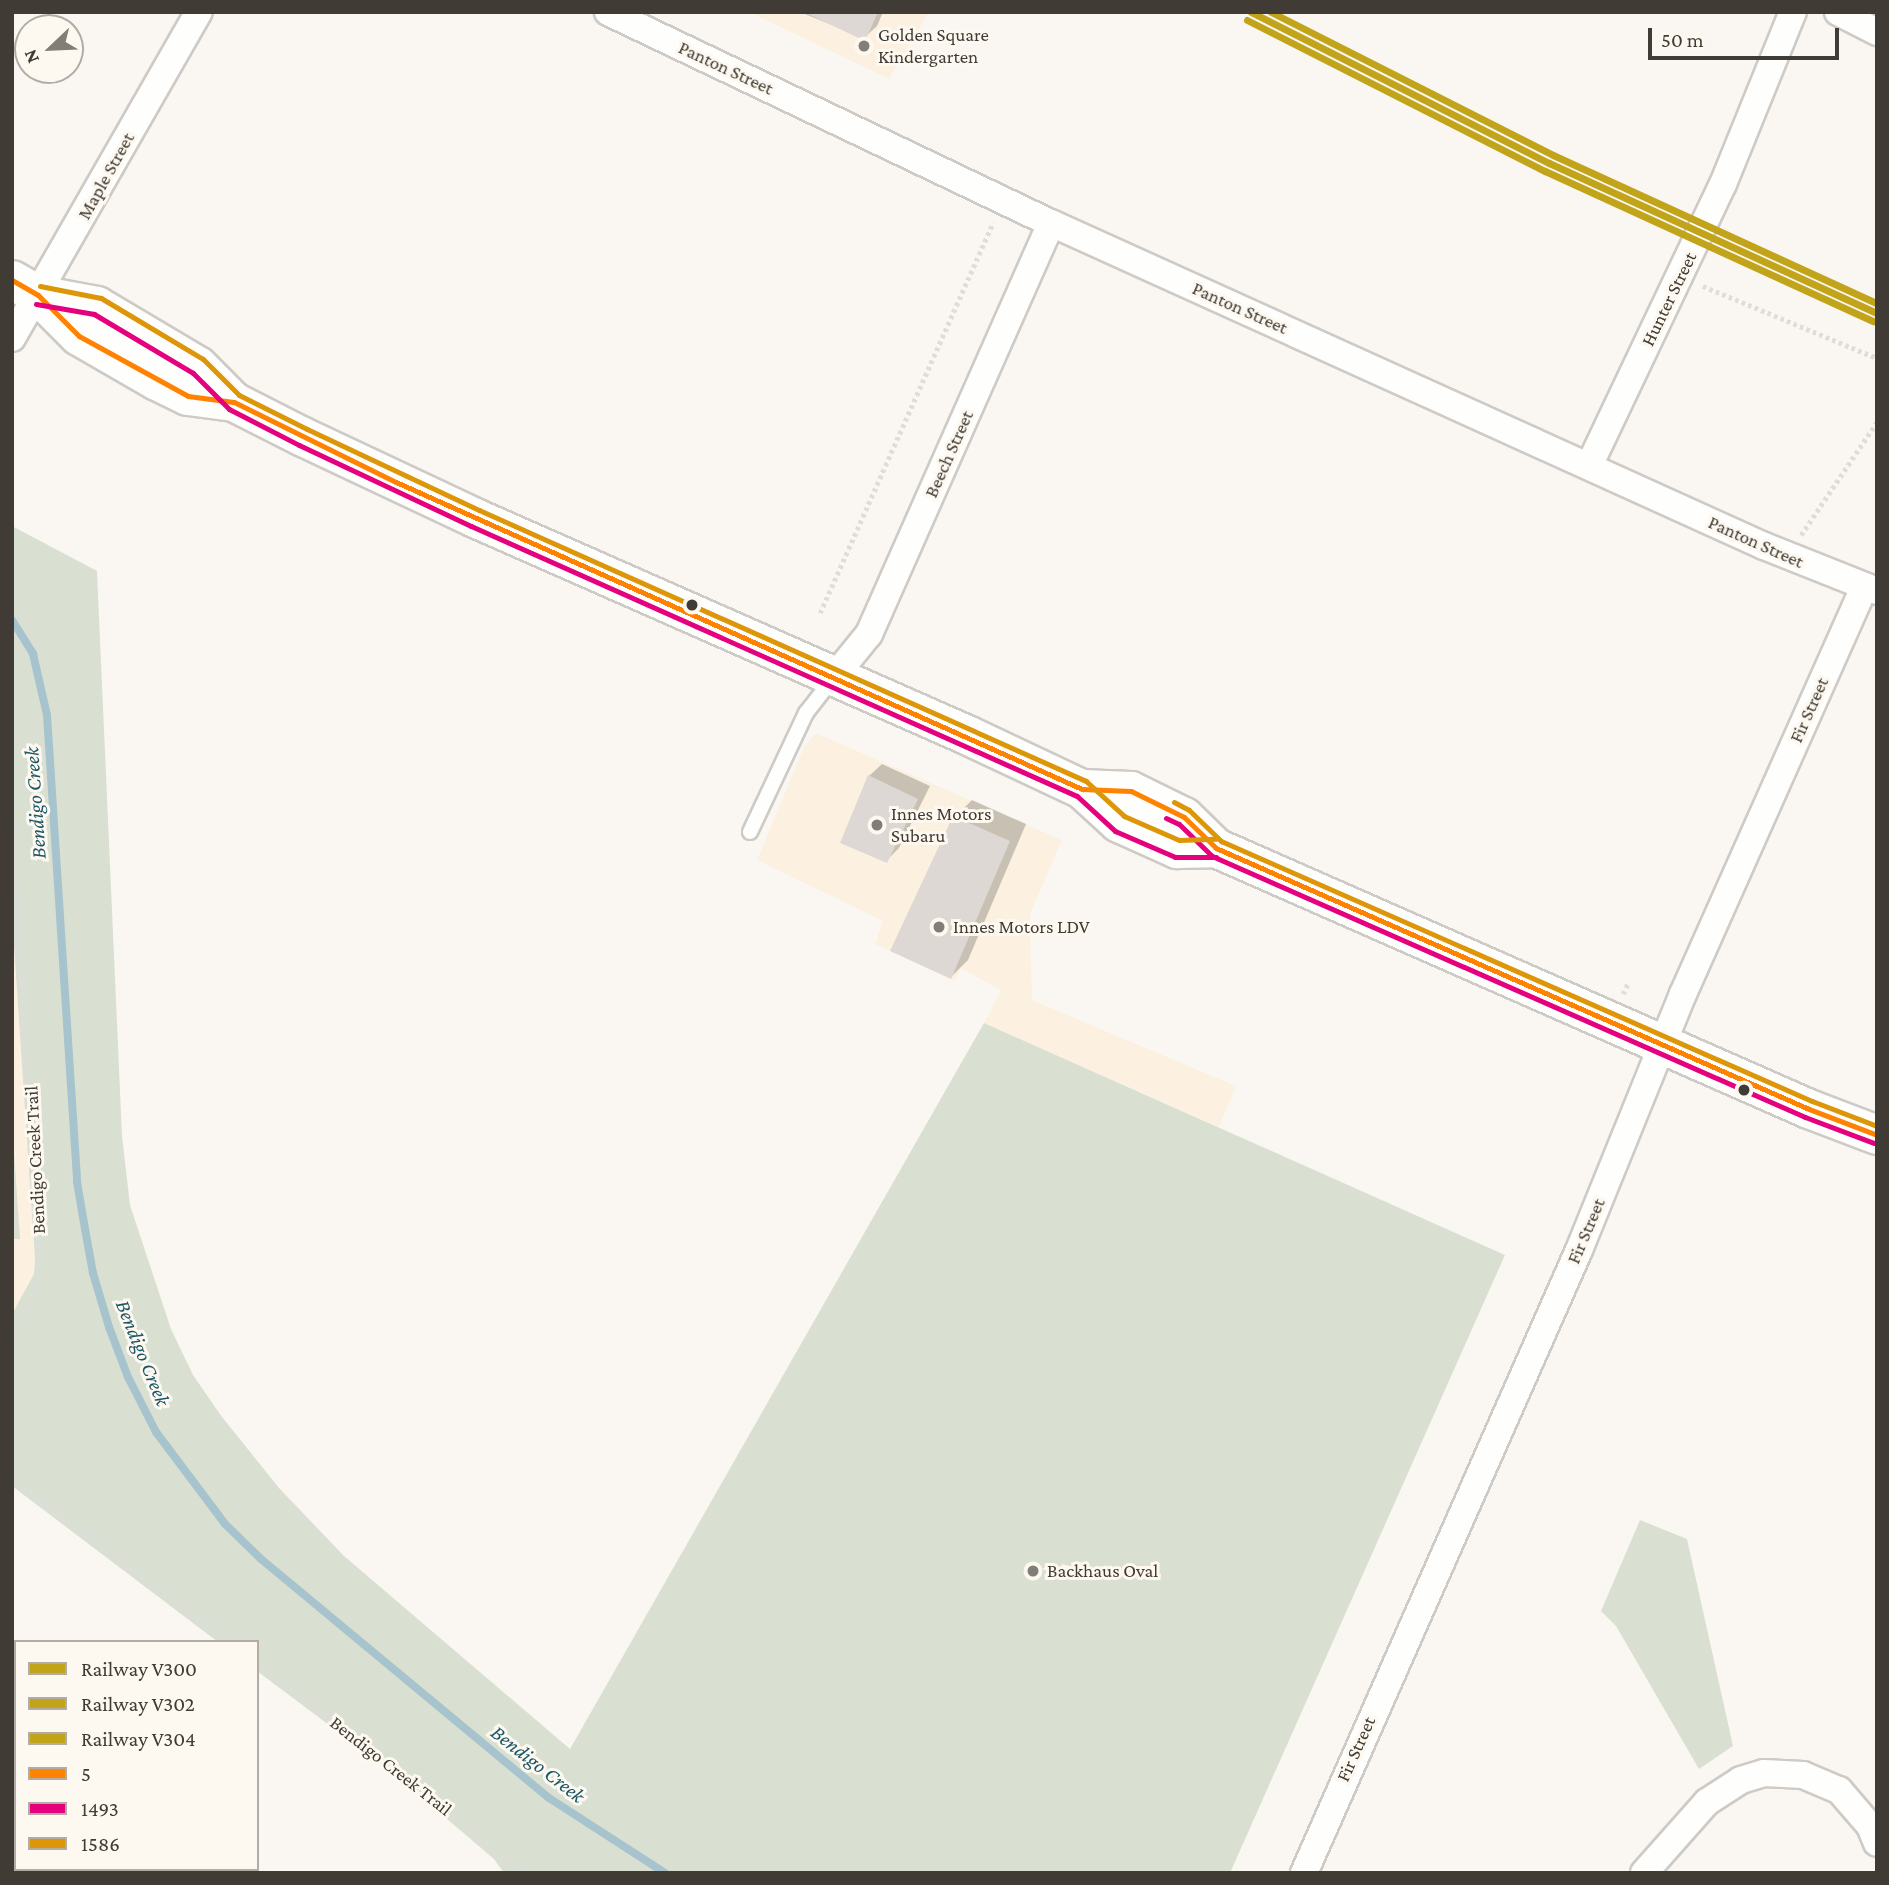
<!DOCTYPE html>
<style>
body{margin:0}
#map{position:relative;width:1889px;height:1885px;overflow:hidden;background:#faf7f3;font-family:"Crimson Pro",serif}
div>[style]{position:absolute}
.built>*{inset:0;background:#fcf1e1}
.green>*{inset:0;background:#dae0d1}
.shadow>*{inset:0;background:#0003}
.stream>*{height:8px;margin:-4px;padding:0 4px;transform-origin:4px;border-radius:4px;background:#a7c4ce}
.building>*{inset:0;background:#ded8d5}
.path>*{height:4.5px;margin-top:-2.25px;transform-origin:0;background:repeating-linear-gradient(90deg,#dddddb 0 3.5px,transparent 0 7px)}
.roads{filter:drop-shadow(2px 0 #cecac5) drop-shadow(-2px 0 #cecac5) drop-shadow(0 2px #cecac5) drop-shadow(0 -2px #cecac5)}
.service>*{height:14px;margin:-7px;padding:0 7px;transform-origin:7px;border-radius:7px;background:#fefefd}
.minor>*{height:26px;margin:-13px;padding:0 13px;transform-origin:13px;border-radius:13px;background:#fefefd}
.trunk>*{height:38px;margin:-19px;padding:0 19px;transform-origin:19px;border-radius:19px;background:#fefefd}
.bus-1>*{height:5px;margin:-2.5px;padding:0 2.5px;transform-origin:2.5px;border-radius:2.5px;background:#ff8200}
.bus-2>*{height:5px;margin:-2.5px;padding:0 2.5px;transform-origin:2.5px;border-radius:2.5px;background:#e5007d}
.bus-3>*{height:5px;margin:-2.5px;padding:0 2.5px;transform-origin:2.5px;border-radius:2.5px;background:#dc9608}
.rail-1>*{height:7px;margin:-3.5px;padding:0 3.5px;transform-origin:3.5px;border-radius:3.5px;background:#c1a41a}
.rail-2>*{height:7px;margin:-3.5px;padding:0 3.5px;transform-origin:3.5px;border-radius:3.5px;background:#c1a41a}
.rail-3>*{height:7px;margin:-3.5px;padding:0 3.5px;transform-origin:3.5px;border-radius:3.5px;background:#c1a41a}
.dots>*{width:19px;height:19px;translate:-50% -50%;box-sizing:border-box;border:4px solid #fdf8f0;border-radius:50%}
span{translate:-50% -50%;white-space:nowrap;text-align:center;line-height:1.15;-webkit-text-stroke:6px #fdf8f0;paint-order:stroke}
.poi-label{font-size:19px;color:#403b34}
.left{translate:0 -50%;text-align:left}
.street-label{font-size:19px;color:#403b34}
.water-label{font-size:21px;color:#1b5668;font-style:italic}
.frame{position:absolute;inset:0;border:14px solid #403b34;pointer-events:none}
.legend{position:absolute;left:14px;top:1640px;width:245px;height:231px;box-sizing:border-box;background:#fdf8f0;border:2px solid #b1aca5;margin:0;padding:9px 12px;list-style:none;font-size:21px;color:#403b34}
.legend li{display:flex;align-items:center;gap:14px;height:35px}
.legend b{width:35px;border:2px solid #b1aca5}
.north{position:absolute;left:14px;top:14px;width:70px;height:70px;box-sizing:border-box;background:#fdf8f0;border:2px solid #b1aca5;border-radius:50%;rotate:247deg;font-size:19px;font-weight:700;line-height:28px;text-align:center;color:#403b34}
.north::after{content:'';display:block;margin:auto;width:24px;height:32px;background:#817d77;clip-path:polygon(50% 0,100% 100%,50% 72%,0 100%)}
.scale{position:absolute;left:1648px;top:28px;width:191px;height:32px;box-sizing:border-box;border:4px solid #403b34;border-top:0;padding-left:9px;font-size:21px;line-height:24px;white-space:nowrap;color:#403b34;-webkit-text-stroke:5px #fdf8f0;paint-order:stroke}
</style>
<div id="map">
<div class="built">
<div style="clip-path:polygon(749px 12px,929px 12px,889px 79px)"></div>
<div style="clip-path:polygon(816px 733px,1062px 840px,1030px 914px,1032px 1000px,1236px 1086px,1219px 1127px,984px 1023px,1001px 991px,961px 968px,955px 981px,875px 944px,883px 921px,757px 860px,804px 747px)"></div>
<div style="clip-path:polygon(12px 917px,35px 1260px,34px 1274px,12px 1314px)"></div>
</div>
<div class="green">
<div style="clip-path:polygon(12px 526px,97px 571px,122px 1136px,130px 1205px,171px 1329px,193px 1375px,222px 1417px,279px 1488px,344px 1556px,570px 1749px,984px 1023px,1505px 1255px,1230px 1873px,504px 1873px,494px 1859px,393px 1773px,257px 1671px,257px 1642px,218px 1642px,12px 1486px,12px 1314px,34px 1274px,35px 1260px,12px 917px)"></div>
<div style="clip-path:polygon(12px 1122px,20px 1239px,12px 1239px)"></div>
<div style="clip-path:polygon(1640px 1520px,1687px 1539px,1733px 1746px,1699px 1769px,1616px 1626px,1601px 1611px)"></div>
</div>
<div class="shadow">
<div style="clip-path:polygon(800px 12px,883px 12px,877px 26px,864px 38px)"></div>
<div style="clip-path:polygon(882px 764px,930px 786px,899px 848px,886px 861px,869px 776px)"></div>
<div style="clip-path:polygon(972px 800px,1026px 824px,968px 960px,951px 977px,955px 817px)"></div>
</div>
<div class="stream">
<div style="left:12px;top:620px;width:40px;rotate:58deg"></div>
<div style="left:33px;top:654px;width:63px;rotate:77.1deg"></div>
<div style="left:47px;top:715px;width:468px;rotate:86.3deg"></div>
<div style="left:77px;top:1182px;width:48px;rotate:80.3deg"></div>
<div style="left:85px;top:1229px;width:45px;rotate:79.7deg"></div>
<div style="left:93px;top:1273px;width:56px;rotate:73.5deg"></div>
<div style="left:109px;top:1327px;width:53px;rotate:69.2deg"></div>
<div style="left:128px;top:1377px;width:62px;rotate:63deg"></div>
<div style="left:156px;top:1432px;width:115px;rotate:53.1deg"></div>
<div style="left:225px;top:1524px;width:50px;rotate:44.2deg"></div>
<div style="left:261px;top:1559px;width:374px;rotate:39.7deg"></div>
<div style="left:549px;top:1798px;width:138px;rotate:32.9deg"></div>
</div>
<div class="building">
<div style="clip-path:polygon(804px 12px,878px 12px,865px 41px)"></div>
<div style="clip-path:polygon(868px 775px,918px 799px,887px 863px,840px 843px)"></div>
<div style="clip-path:polygon(953px 816px,1010px 841px,951px 979px,890px 951px)"></div>
</div>
<div class="path">
<div style="left:1703px;top:286px;width:188px;rotate:22.5deg"></div>
<div style="left:1801px;top:535px;width:136px;rotate:-56.1deg"></div>
<div style="left:820px;top:613px;width:427px;rotate:-66.1deg"></div>
<div style="left:12px;top:811px;width:456px;rotate:86.5deg"></div>
<div style="left:40px;top:1266px;width:32px;rotate:103deg"></div>
<div style="left:33px;top:1297px;width:43px;rotate:118.9deg"></div>
<div style="left:1623px;top:994px;width:12px;rotate:-66deg"></div>
<div style="left:12px;top:1479px;width:273px;rotate:36.7deg"></div>
<div style="left:257px;top:1662px;width:186px;rotate:37.1deg"></div>
<div style="left:405px;top:1774px;width:153px;rotate:40.2deg"></div>
</div>
<div class="roads">
<div class="service">
<div style="left:750px;top:832px;width:132px;rotate:-64.8deg"></div>
<div style="left:806px;top:713px;width:46px;rotate:-52.1deg"></div>
</div>
<div class="minor">
<div style="left:608px;top:12px;width:491px;rotate:25.5deg"></div>
<div style="left:1051px;top:223px;width:783px;rotate:24.37deg"></div>
<div style="left:1764px;top:546px;width:122px;rotate:21.7deg"></div>
<div style="left:1838px;top:12px;width:44px;rotate:27.1deg"></div>
<div style="left:12px;top:338px;width:376px;rotate:-60.2deg"></div>
<div style="left:1589px;top:466px;width:312px;rotate:-64.6deg"></div>
<div style="left:1723px;top:184px;width:186px;rotate:-67.9deg"></div>
<div style="left:834px;top:677px;width:55px;rotate:-50.9deg"></div>
<div style="left:869px;top:634px;width:449px;rotate:-66.1deg"></div>
<div style="left:12px;top:1752px;width:5px;rotate:37deg"></div>
<div style="left:165px;top:1869px;width:6px;rotate:45deg"></div>
<div style="left:1304px;top:1873px;width:681px;rotate:-66.18deg"></div>
<div style="left:1579px;top:1250px;width:276px;rotate:-67.9deg"></div>
<div style="left:1683px;top:994px;width:445px;rotate:-66deg"></div>
<div style="left:1644px;top:1873px;width:95px;rotate:-48.4deg"></div>
<div style="left:1707px;top:1802px;width:40px;rotate:-32.9deg"></div>
<div style="left:1741px;top:1780px;width:24px;rotate:-17deg"></div>
<div style="left:1764px;top:1773px;width:39px;rotate:3deg"></div>
<div style="left:1803px;top:1775px;width:39px;rotate:23deg"></div>
<div style="left:1839px;top:1790px;width:48px;rotate:49.3deg"></div>
<div style="left:1870px;top:1826px;width:18px;rotate:68deg"></div>
</div>
<div class="trunk">
<div style="left:12px;top:280px;width:30px;rotate:30deg"></div>
<div style="left:38px;top:295px;width:58px;rotate:45deg"></div>
<div style="left:79px;top:336px;width:90px;rotate:30deg"></div>
<div style="left:157px;top:381px;width:34px;rotate:26deg"></div>
<div style="left:188px;top:396px;width:46px;rotate:7.4deg"></div>
<div style="left:38px;top:295px;width:60px;rotate:10.6deg"></div>
<div style="left:97px;top:306px;width:117px;rotate:30.7deg"></div>
<div style="left:198px;top:366px;width:51px;rotate:45deg"></div>
<div style="left:234px;top:402px;width:77px;rotate:26.9deg"></div>
<div style="left:303px;top:437px;width:190px;rotate:25.2deg"></div>
<div style="left:475px;top:518px;width:538px;rotate:23.8deg"></div>
<div style="left:967px;top:735px;width:127px;rotate:25.2deg"></div>
<div style="left:1082px;top:789px;width:50px;rotate:42.6deg"></div>
<div style="left:1119px;top:823px;width:64px;rotate:24.1deg"></div>
<div style="left:1177px;top:849px;width:39px;rotate:-1deg"></div>
<div style="left:1082px;top:789px;width:49px;rotate:2.3deg"></div>
<div style="left:1131px;top:791px;width:59px;rotate:26.1deg"></div>
<div style="left:1184px;top:817px;width:45px;rotate:44.1deg"></div>
<div style="left:1216px;top:848px;width:648px;rotate:23.76deg"></div>
<div style="left:1809px;top:1109px;width:73px;rotate:20.9deg"></div>
</div>
</div>
<div class="bus-1">
<div style="left:12px;top:280px;width:30px;rotate:30deg"></div>
<div style="left:38px;top:295px;width:58px;rotate:45deg"></div>
<div style="left:79px;top:336px;width:124px;rotate:28.8deg"></div>
<div style="left:188px;top:396px;width:46px;rotate:7.4deg"></div>
<div style="left:234px;top:402px;width:181px;rotate:26.3deg"></div>
<div style="left:396px;top:482px;width:752px;rotate:24.11deg"></div>
<div style="left:1082px;top:789px;width:49px;rotate:2.3deg"></div>
<div style="left:1131px;top:791px;width:59px;rotate:26.1deg"></div>
<div style="left:1184px;top:817px;width:45px;rotate:44.1deg"></div>
<div style="left:1216px;top:848px;width:648px;rotate:23.76deg"></div>
<div style="left:1809px;top:1109px;width:73px;rotate:20.9deg"></div>
</div>
<div class="bus-2">
<div style="left:36px;top:304px;width:59px;rotate:9.8deg"></div>
<div style="left:94px;top:314px;width:115px;rotate:30.8deg"></div>
<div style="left:193px;top:373px;width:51px;rotate:45deg"></div>
<div style="left:229px;top:409px;width:79px;rotate:27.2deg"></div>
<div style="left:299px;top:445px;width:190px;rotate:25.2deg"></div>
<div style="left:471px;top:526px;width:663px;rotate:24.02deg"></div>
<div style="left:1077px;top:796px;width:52px;rotate:42.6deg"></div>
<div style="left:1115px;top:831px;width:65px;rotate:23.4deg"></div>
<div style="left:1175px;top:857px;width:41px"></div>
<div style="left:1166px;top:818px;width:14px;rotate:25deg"></div>
<div style="left:1179px;top:824px;width:46px;rotate:44.1deg"></div>
<div style="left:1212px;top:856px;width:648px;rotate:23.76deg"></div>
<div style="left:1805px;top:1117px;width:74px;rotate:20.6deg"></div>
</div>
<div class="bus-3">
<div style="left:40px;top:286px;width:62px;rotate:11.1deg"></div>
<div style="left:101px;top:298px;width:119px;rotate:30.9deg"></div>
<div style="left:203px;top:359px;width:51px;rotate:45deg"></div>
<div style="left:239px;top:395px;width:76px;rotate:26.6deg"></div>
<div style="left:307px;top:429px;width:190px;rotate:25.2deg"></div>
<div style="left:479px;top:510px;width:665px;rotate:24.06deg"></div>
<div style="left:1086px;top:781px;width:52px;rotate:42.6deg"></div>
<div style="left:1124px;top:816px;width:60px;rotate:23.6deg"></div>
<div style="left:1179px;top:840px;width:37px;rotate:-2deg"></div>
<div style="left:1174px;top:802px;width:17px;rotate:28deg"></div>
<div style="left:1189px;top:810px;width:45px;rotate:44.1deg"></div>
<div style="left:1221px;top:841px;width:646px;rotate:23.75deg"></div>
<div style="left:1812px;top:1101px;width:70px;rotate:21deg"></div>
</div>
<div class="rail-1">
<div style="left:1251px;top:12px;width:334px;rotate:26.9deg"></div>
<div style="left:1549px;top:163px;width:361px;rotate:24.6deg"></div>
</div>
<div class="rail-2">
<div style="left:1247px;top:20px;width:334px;rotate:26.9deg"></div>
<div style="left:1545px;top:171px;width:361px;rotate:24.6deg"></div>
</div>
<div class="rail-3">
<div style="left:1271px;top:12px;width:316px;rotate:26.9deg"></div>
<div style="left:1553px;top:155px;width:356px;rotate:24.6deg"></div>
</div>
<div class="dots">
<div style="left:864px;top:46px;background:#817d77"></div>
<div style="left:692px;top:605px;background:#403b34"></div>
<div style="left:877px;top:825px;background:#817d77"></div>
<div style="left:939px;top:927px;background:#817d77"></div>
<div style="left:1744px;top:1090px;background:#403b34"></div>
<div style="left:1033px;top:1571px;background:#817d77"></div>
</div>
<div class="poi-label">
<span class="left" style="left:878px;top:46px">Golden Square<br>Kindergarten</span>
<span class="left" style="left:891px;top:825px">Innes Motors<br>Subaru</span>
<span class="left" style="left:953px;top:927px">Innes Motors LDV</span>
<span class="left" style="left:1047px;top:1571px">Backhaus Oval</span>
</div>
<div class="street-label">
<span style="left:726px;top:68px;rotate:25deg">Panton Street</span>
<span style="left:106px;top:176px;rotate:-61deg">Maple Street</span>
<span style="left:1669px;top:299px;rotate:-64deg">Hunter Street</span>
<span style="left:1240px;top:308px;rotate:24deg">Panton Street</span>
<span style="left:949px;top:454px;rotate:-66deg">Beech Street</span>
<span style="left:1756px;top:542px;rotate:24deg">Panton Street</span>
<span style="left:1809px;top:710px;rotate:-66deg">Fir Street</span>
<span style="left:35px;top:1160px;rotate:-93deg">Bendigo Creek Trail</span>
<span style="left:1586px;top:1231px;rotate:-67deg">Fir Street</span>
<span style="left:1356px;top:1749px;rotate:-66deg">Fir Street</span>
<span style="left:391px;top:1766px;rotate:38deg">Bendigo Creek Trail</span>
</div>
<div class="water-label">
<span style="left:35px;top:803px;rotate:-94deg">Bendigo Creek</span>
<span style="left:143px;top:1353px;rotate:68deg">Bendigo Creek</span>
<span style="left:538px;top:1764px;rotate:38deg">Bendigo Creek</span>
</div>
<div class="frame"></div>
<ul class="legend">
<li><b style="height:9px;background:#c1a41a"></b>Railway V300</li>
<li><b style="height:9px;background:#c1a41a"></b>Railway V302</li>
<li><b style="height:9px;background:#c1a41a"></b>Railway V304</li>
<li><b style="height:9px;background:#ff8200"></b>5</li>
<li><b style="height:9px;background:#e5007d"></b>1493</li>
<li><b style="height:9px;background:#dc9608"></b>1586</li>
</ul>
<div class="north">N</div>
<div class="scale">50 m</div>
</div>
